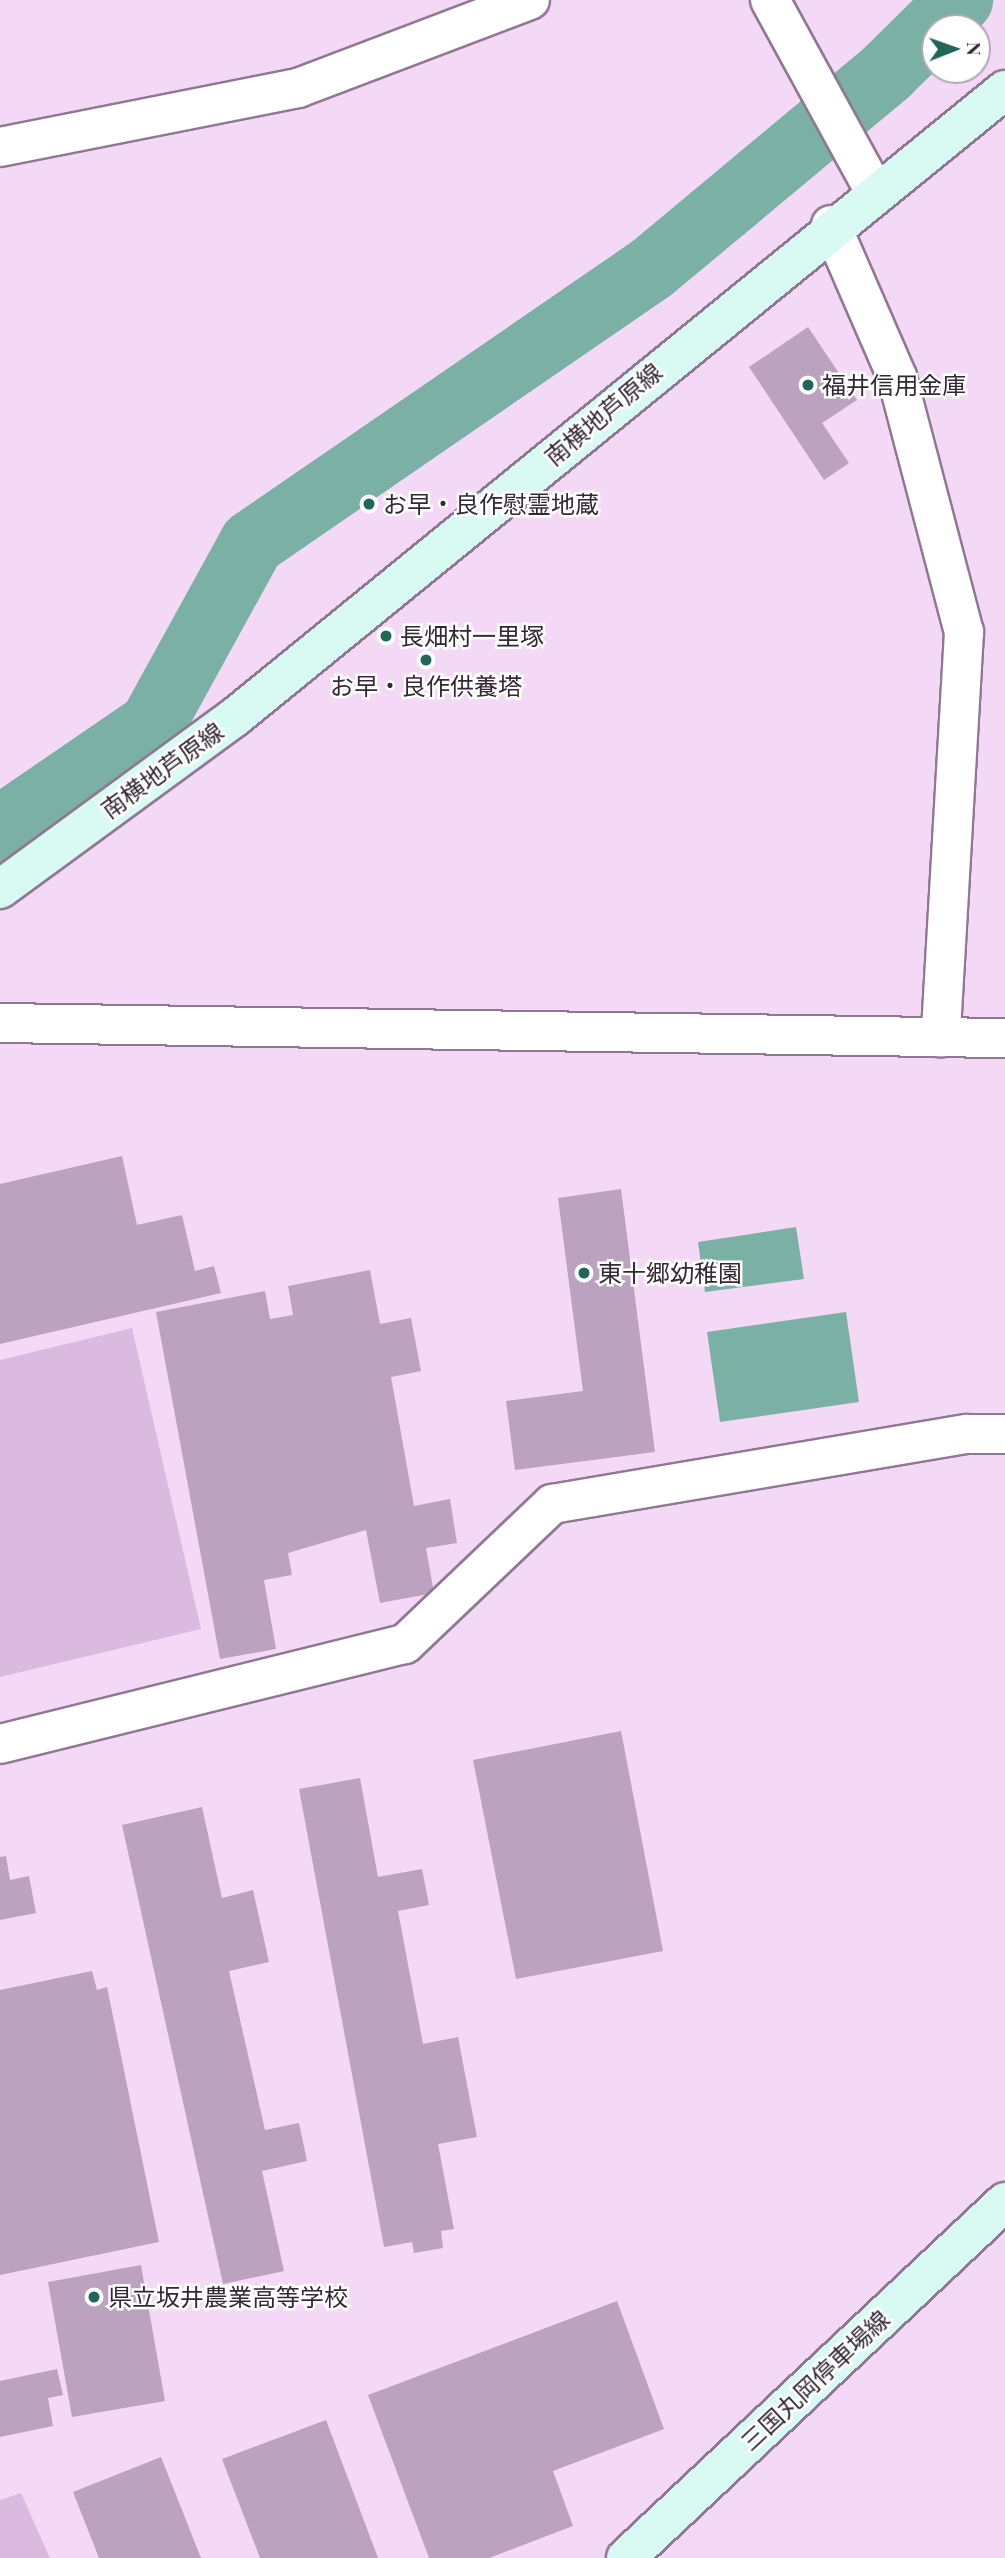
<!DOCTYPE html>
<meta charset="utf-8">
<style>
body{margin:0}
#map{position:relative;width:1005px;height:2558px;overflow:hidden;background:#f4d9f7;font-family:"Playfair Display","Noto Sans JP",serif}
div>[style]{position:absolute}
.green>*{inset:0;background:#dabade}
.water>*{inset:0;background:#7ab1a4}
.river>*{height:66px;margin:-33px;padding:0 33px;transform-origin:33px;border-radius:33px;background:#7ab1a4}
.building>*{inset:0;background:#bba2be}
.roads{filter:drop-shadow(2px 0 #907892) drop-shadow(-2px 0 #907892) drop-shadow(0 2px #907892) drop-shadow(0 -2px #907892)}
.minor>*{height:38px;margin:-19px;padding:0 19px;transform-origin:19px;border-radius:19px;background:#fff}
.tertiary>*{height:38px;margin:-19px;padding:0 19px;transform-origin:19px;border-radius:19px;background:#fff}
.secondary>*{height:38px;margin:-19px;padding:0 19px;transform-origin:19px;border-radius:19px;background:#d8faf3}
.dots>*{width:19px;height:19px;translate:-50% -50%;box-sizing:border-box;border:4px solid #fff;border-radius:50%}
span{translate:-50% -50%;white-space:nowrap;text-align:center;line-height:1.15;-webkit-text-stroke:5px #fff;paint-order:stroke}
.poi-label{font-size:24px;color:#332934}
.left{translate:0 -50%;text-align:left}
.street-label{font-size:24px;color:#332934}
.north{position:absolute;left:921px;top:14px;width:70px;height:70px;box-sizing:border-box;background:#fff;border:2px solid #ada9ae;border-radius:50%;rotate:89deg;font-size:19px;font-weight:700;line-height:28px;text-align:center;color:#332934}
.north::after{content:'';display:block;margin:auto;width:24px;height:32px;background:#206659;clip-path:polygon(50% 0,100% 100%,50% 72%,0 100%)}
</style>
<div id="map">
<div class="green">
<div style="clip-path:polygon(132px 1328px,201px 1629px,0 1677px,0 1360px)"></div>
<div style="clip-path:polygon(21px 2493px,50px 2558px,0 2558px,0 2500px)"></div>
</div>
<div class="water">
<div style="clip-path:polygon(796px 1227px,804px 1279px,705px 1292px,698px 1242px)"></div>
<div style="clip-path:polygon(846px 1312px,859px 1402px,720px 1422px,707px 1332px)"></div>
</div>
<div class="river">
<div style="left:0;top:829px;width:184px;rotate:-34.4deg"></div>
<div style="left:152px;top:725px;width:208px;rotate:-61.2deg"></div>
<div style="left:252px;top:543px;width:485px;rotate:-34.5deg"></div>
<div style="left:652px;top:268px;width:306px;rotate:-39.8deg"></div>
<div style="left:887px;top:72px;width:103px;rotate:-44.6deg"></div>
</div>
<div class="building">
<div style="clip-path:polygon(808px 327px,857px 400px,822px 423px,849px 463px,824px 480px,749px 367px)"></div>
<div style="clip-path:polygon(122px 1156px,137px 1225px,182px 1215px,195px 1271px,214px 1266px,221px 1293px,0 1344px,0 1184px)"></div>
<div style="clip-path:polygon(621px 1189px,655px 1452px,515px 1470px,506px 1401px,583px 1391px,558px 1198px)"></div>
<div style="clip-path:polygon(370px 1270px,380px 1324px,411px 1318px,421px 1371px,391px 1377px,414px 1506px,450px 1499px,457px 1543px,426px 1548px,434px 1593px,380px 1603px,366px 1530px,288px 1553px,292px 1575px,264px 1580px,276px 1649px,220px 1659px,156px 1312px,265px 1291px,270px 1319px,293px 1315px,288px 1286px)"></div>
<div style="clip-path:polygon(621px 1731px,663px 1951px,516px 1979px,473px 1760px)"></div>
<div style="clip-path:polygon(360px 1778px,378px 1877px,422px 1869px,429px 1905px,398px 1911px,423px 2044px,458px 2037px,477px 2137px,438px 2144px,454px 2229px,441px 2231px,443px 2248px,414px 2253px,412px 2242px,384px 2247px,299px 1789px)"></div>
<div style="clip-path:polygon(202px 1807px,222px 1898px,253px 1890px,269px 1962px,229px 1971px,265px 2130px,299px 2123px,307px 2161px,262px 2171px,284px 2271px,223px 2284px,122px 1825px)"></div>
<div style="clip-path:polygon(6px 1856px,10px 1880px,29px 1876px,36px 1913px,0 1920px,0 1857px)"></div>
<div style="clip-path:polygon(92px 1971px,97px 1990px,107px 1987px,159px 2242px,0 2275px,0 1990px)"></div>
<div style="clip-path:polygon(141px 2265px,165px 2401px,72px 2417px,48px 2282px)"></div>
<div style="clip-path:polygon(617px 2301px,664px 2429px,553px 2471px,573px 2526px,489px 2558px,429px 2558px,368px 2395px)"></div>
<div style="clip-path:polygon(57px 2369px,63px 2395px,48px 2398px,53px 2426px,0 2437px,0 2381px)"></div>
<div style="clip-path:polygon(326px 2420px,378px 2558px,260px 2558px,222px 2459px)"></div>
<div style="clip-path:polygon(161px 2457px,201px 2558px,99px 2558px,73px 2492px)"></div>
</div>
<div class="roads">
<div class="minor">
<div style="left:770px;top:0;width:221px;rotate:61.3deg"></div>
<div style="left:0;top:147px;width:304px;rotate:-11.2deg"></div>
<div style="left:298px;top:88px;width:248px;rotate:-20.8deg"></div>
<div style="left:831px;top:225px;width:166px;rotate:66.5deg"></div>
<div style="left:897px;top:377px;width:264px;rotate:75.3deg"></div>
<div style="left:964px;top:632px;width:406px;rotate:93.3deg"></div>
<div style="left:0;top:1744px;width:417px;rotate:-13.9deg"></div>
<div style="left:405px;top:1644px;width:203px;rotate:-43.6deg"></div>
<div style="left:552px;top:1504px;width:421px;rotate:-9.6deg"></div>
<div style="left:967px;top:1434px;width:38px"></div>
</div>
<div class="tertiary">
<div style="left:0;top:1023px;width:1005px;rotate:0.86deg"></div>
</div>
<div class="secondary">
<div style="left:0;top:889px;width:291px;rotate:-36.2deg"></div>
<div style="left:235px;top:717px;width:993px;rotate:-39.16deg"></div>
<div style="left:626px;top:2558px;width:520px;rotate:-43.21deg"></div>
</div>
</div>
<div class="dots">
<div style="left:808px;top:385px;background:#206659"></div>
<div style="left:369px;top:504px;background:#206659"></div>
<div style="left:386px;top:636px;background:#206659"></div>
<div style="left:426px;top:660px;background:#206659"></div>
<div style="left:584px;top:1273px;background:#206659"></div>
<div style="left:94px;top:2297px;background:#206659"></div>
</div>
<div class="poi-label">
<span class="left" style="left:822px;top:385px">福井信用金庫</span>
<span class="left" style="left:383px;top:504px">お早・良作慰霊地蔵</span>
<span class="left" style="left:400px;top:636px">長畑村一里塚</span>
<span style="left:426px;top:686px">お早・良作供養塔</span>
<span class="left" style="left:598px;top:1273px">東十郷幼稚園</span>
<span class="left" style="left:108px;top:2297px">県立坂井農業高等学校</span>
</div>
<div class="street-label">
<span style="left:603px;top:414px;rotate:-40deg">南横地芦原線</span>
<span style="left:162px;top:770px;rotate:-36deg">南横地芦原線</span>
<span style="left:815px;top:2380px;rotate:-43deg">三国丸岡停車場線</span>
</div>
<div class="north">N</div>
</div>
